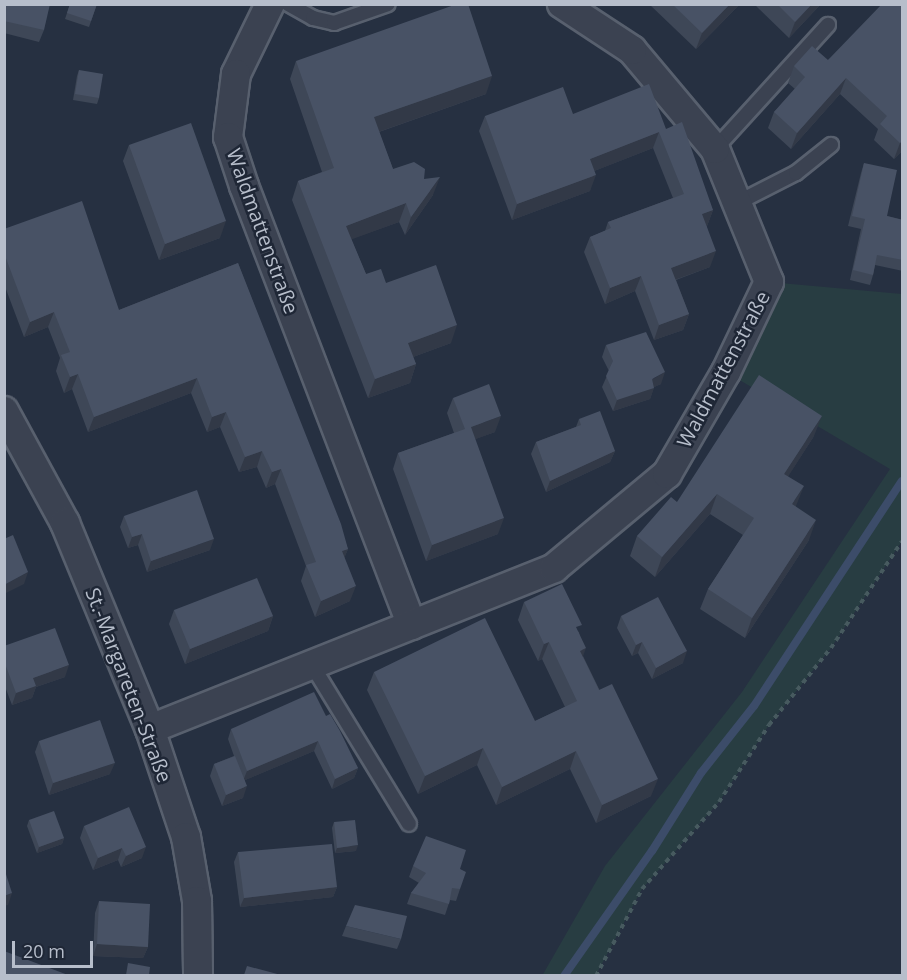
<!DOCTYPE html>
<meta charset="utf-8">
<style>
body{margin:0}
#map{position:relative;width:907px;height:980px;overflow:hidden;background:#263041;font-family:"Open Sans",sans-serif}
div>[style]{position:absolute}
.green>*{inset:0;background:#283d42}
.stream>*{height:8px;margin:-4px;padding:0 4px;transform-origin:4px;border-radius:4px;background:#3c4c69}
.path>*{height:4px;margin-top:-2px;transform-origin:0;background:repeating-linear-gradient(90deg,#475a5f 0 4.5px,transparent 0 9px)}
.roads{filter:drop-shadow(2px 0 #58606e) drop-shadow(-2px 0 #58606e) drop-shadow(0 2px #58606e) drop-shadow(0 -2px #58606e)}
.lane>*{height:14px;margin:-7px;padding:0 7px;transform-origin:7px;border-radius:7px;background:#3b4251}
.street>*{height:28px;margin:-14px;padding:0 14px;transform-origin:14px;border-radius:14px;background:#3b4251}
.wall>*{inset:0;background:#3e4757}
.shaded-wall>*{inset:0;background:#323947}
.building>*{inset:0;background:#485265}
span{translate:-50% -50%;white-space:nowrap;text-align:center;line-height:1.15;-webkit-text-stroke:5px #1f2736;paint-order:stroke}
.street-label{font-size:20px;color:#b7becb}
.frame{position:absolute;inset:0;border:6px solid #b7becb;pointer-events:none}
.scale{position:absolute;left:12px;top:941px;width:81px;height:27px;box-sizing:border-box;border:3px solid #b7becb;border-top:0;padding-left:8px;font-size:18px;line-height:21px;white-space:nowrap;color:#b7becb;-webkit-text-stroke:4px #1f2736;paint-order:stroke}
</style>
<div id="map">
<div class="green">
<div style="clip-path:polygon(769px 282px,902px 294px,902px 541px,831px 648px,769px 725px,719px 802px,642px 889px,596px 975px,542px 976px,605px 866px,742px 692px,890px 469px,726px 372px)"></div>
</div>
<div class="stream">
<div style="left:564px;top:976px;width:153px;rotate:-54.9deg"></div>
<div style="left:652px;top:851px;width:92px;rotate:-57.9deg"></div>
<div style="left:701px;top:773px;width:85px;rotate:-51.7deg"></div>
<div style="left:754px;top:706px;width:269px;rotate:-56.7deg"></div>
</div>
<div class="path">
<div style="left:596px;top:976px;width:98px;rotate:-62.1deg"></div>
<div style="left:642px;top:889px;width:116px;rotate:-48.5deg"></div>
<div style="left:719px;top:802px;width:92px;rotate:-57deg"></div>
<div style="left:769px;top:725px;width:99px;rotate:-51.2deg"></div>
<div style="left:831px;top:648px;width:128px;rotate:-56.4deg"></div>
</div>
<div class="roads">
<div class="lane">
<div style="left:288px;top:4px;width:29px;rotate:29deg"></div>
<div style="left:313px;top:18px;width:22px;rotate:13deg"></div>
<div style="left:334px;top:23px;width:57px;rotate:-19.4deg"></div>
<div style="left:715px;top:149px;width:168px;rotate:-47.7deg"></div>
<div style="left:737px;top:203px;width:66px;rotate:-27deg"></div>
<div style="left:796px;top:173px;width:45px;rotate:-38.7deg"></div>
<div style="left:312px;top:665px;width:186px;rotate:58.6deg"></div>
</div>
<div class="street">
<div style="left:270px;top:4px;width:78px;rotate:115.9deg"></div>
<div style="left:236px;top:74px;width:64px;rotate:97.2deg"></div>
<div style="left:228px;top:137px;width:52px;rotate:71.9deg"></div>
<div style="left:244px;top:186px;width:470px;rotate:69.1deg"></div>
<div style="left:4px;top:411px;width:128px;rotate:61.4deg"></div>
<div style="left:65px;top:523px;width:223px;rotate:67.6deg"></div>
<div style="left:150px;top:729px;width:114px;rotate:71.6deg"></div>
<div style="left:186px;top:837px;width:65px;rotate:80.2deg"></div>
<div style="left:197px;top:901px;width:75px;rotate:89.2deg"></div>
<div style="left:150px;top:729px;width:435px;rotate:-21.7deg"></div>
<div style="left:554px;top:568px;width:147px;rotate:-39.8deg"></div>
<div style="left:667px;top:474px;width:118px;rotate:-60deg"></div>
<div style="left:726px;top:372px;width:100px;rotate:-64.5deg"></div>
<div style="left:769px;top:282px;width:144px;rotate:-112.1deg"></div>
<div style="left:715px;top:149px;width:129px;rotate:-130deg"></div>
<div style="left:632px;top:50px;width:84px;rotate:-146.7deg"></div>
</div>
</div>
<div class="wall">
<div style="clip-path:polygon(4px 4px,44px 30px,39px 42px,4px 33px)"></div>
<div style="clip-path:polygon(70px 4px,97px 4px,89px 27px,65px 19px)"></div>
<div style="clip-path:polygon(649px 4px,740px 4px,696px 49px)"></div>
<div style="clip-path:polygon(754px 4px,821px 4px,789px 38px)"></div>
<div style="clip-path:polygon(903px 4px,903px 150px,894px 159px,874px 140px,878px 129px,840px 94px,791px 149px,768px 128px,774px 112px,795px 89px,788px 83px,794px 66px,828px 60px)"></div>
<div style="clip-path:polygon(296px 61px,486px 94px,379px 132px,393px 169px,424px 179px,433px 195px,405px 235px,399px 222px,351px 239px,366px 274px,386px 283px,451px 343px,413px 357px,416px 364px,410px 383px,368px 398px,292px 200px,298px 181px,322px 172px,290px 79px)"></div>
<div style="clip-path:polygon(79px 70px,99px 98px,97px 104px,73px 100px,77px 76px)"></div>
<div style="clip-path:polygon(573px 114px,666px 129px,713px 210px,707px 226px,710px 267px,676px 280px,689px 314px,683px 330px,654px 340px,635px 291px,605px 304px,584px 252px,590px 237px,605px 231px,608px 222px,673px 198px,653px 148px,594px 171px,590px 191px,512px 220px,479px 131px,485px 116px)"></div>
<div style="clip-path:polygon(129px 145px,220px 238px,159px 260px,123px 161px)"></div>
<div style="clip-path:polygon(864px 163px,887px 216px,903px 220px,903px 271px,875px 265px,873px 275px,870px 285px,850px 280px,861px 229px,848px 226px,861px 173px)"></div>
<div style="clip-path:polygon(4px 229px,119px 310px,238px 263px,348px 549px,344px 558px,350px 601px,315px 617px,301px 581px,306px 566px,275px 484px,266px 488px,257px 467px,239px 472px,220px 427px,207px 432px,191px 393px,88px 432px,72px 389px,64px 393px,56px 371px,60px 358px,48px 327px,24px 337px,4px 284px)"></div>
<div style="clip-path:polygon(606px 345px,661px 384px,654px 387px,650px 399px,613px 411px,602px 387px,609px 371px,602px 357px)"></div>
<div style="clip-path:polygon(453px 398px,495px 432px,475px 439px,498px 534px,426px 561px,393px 469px,398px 453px,454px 433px,447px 413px)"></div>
<div style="clip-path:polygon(579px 419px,615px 451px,610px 462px,546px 492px,531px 454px,536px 442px,576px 427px)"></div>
<div style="clip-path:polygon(814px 436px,788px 476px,796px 507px,809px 540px,745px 638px,700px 609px,708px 589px,743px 535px,710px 514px,655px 577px,630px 556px,637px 536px,677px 502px)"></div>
<div style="clip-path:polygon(124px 516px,210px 550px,147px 572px,138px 545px,128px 548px,120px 527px)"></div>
<div style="clip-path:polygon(524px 602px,579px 632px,583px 656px,651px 796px,596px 823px,570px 769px,496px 805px,477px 765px,418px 794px,367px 690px,374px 672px,535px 721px,565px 707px,542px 659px,538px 661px,518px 620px)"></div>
<div style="clip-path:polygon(174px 610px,273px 616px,268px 631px,185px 664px,169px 624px)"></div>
<div style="clip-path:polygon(621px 616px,683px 663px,652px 679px,638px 653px,632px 656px,617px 628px)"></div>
<div style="clip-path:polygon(4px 646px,65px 677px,36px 687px,32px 698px,12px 705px,4px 684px)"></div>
<div style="clip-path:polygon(326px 716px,358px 768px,354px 778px,332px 789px,314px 751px,245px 780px,243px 798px,222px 806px,210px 776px,214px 764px,234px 756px,228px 739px,231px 729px)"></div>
<div style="clip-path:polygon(39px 741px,110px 774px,49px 795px,35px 752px)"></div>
<div style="clip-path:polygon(29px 820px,64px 838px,62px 844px,37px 853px,27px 826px)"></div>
<div style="clip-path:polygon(334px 822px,356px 851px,335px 853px,332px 828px)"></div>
<div style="clip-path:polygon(84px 826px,142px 858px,121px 867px,118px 860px,93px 870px,80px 838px)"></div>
<div style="clip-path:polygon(238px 852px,337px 887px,333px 897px,240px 907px,234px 862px)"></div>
<div style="clip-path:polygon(413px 866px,460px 869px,460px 889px,456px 901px,450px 900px,445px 915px,407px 904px,411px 893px,419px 883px,409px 877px)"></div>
<div style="clip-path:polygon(99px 901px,148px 947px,143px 958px,93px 956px,95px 913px)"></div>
<div style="clip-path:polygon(346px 926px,401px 939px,397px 949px,342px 936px)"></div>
</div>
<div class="shaded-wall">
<div style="clip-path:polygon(730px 4px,740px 4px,696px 49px,702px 33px)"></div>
<div style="clip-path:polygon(812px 4px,821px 4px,789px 38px,795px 22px)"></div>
<div style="clip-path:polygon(492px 76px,486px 94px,367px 136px,374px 117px)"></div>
<div style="clip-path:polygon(846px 78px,840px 94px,791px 149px,797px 133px)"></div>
<div style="clip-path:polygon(659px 132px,653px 148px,584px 175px,590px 159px)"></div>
<div style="clip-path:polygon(903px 140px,903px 150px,894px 159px,900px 143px)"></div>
<div style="clip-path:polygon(596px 175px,590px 191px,512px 220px,517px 204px)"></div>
<div style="clip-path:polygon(440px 177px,433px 195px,405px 235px,411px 217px)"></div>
<div style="clip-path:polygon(406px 203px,399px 222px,339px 244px,346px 226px)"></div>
<div style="clip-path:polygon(713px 210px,707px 226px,697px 230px,702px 214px)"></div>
<div style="clip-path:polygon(226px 221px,220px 238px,159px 260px,165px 244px)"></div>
<div style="clip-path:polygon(716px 251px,710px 267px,666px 283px,671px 268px)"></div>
<div style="clip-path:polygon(641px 276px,635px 291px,605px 304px,610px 288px)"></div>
<div style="clip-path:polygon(54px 312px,48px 327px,24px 337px,30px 322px)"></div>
<div style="clip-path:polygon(689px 314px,683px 330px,654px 340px,659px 325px)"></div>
<div style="clip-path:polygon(457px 325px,451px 343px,402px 361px,408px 343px)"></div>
<div style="clip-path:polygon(416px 364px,410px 383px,368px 398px,375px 379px)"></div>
<div style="clip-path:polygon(665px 372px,661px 384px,652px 388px,654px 388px,650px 399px,613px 411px,617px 400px)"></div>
<div style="clip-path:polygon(78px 374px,72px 389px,64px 393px,70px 377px)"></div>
<div style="clip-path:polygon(197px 378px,191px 393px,88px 432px,94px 417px)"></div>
<div style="clip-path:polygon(226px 412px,220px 427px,207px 432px,212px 417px)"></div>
<div style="clip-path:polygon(501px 416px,495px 432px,465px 443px,471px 427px)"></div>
<div style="clip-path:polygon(822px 416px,814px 436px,777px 494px,784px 474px)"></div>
<div style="clip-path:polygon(262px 451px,257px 467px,239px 472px,245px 457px)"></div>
<div style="clip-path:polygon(615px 451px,610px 462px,546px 492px,550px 481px)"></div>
<div style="clip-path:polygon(281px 469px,275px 484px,266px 488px,272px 472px)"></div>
<div style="clip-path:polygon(804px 486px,796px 506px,785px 524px,792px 504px)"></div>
<div style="clip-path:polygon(717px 494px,710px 514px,655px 577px,662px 557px)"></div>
<div style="clip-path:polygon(504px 518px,498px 534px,426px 561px,432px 545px)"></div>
<div style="clip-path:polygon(816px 520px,809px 540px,745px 638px,752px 618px)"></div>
<div style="clip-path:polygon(142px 534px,138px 545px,128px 548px,132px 537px)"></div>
<div style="clip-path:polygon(214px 539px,210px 550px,147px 572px,151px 561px)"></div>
<div style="clip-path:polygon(348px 549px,342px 564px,342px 551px)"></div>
<div style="clip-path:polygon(28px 572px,24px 584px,4px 594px,4px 585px)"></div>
<div style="clip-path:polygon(356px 586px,350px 601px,315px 617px,321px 601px)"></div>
<div style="clip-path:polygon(273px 616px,268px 631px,185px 664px,190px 649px)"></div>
<div style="clip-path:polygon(549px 642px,542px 659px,538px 661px,544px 644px)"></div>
<div style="clip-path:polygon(642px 642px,638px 653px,632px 656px,636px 645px)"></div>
<div style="clip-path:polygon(586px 648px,580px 665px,580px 651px)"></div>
<div style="clip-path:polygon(687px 651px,683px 663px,652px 679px,656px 668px)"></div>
<div style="clip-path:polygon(69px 665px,65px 677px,36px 687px,32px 698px,12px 705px,16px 693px,33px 678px)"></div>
<div style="clip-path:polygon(318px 741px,314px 751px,243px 781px,247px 771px)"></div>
<div style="clip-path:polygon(483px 748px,477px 765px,418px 794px,425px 776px)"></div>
<div style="clip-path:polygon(576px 751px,570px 769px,496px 805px,502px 787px)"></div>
<div style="clip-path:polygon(115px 763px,110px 774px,49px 795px,53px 783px)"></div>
<div style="clip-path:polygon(358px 768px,354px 778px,332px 789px,335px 779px)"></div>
<div style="clip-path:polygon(658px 779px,651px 796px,596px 823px,602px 805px)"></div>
<div style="clip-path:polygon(247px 786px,243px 798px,222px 806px,226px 795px)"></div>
<div style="clip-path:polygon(64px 838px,62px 844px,37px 853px,39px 847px)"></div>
<div style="clip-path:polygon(358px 845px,356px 851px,335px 853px,337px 848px)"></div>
<div style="clip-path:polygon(146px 847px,142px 858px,121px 867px,126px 856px)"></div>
<div style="clip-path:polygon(122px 848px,118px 860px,93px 870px,98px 858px)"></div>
<div style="clip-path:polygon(337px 887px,333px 897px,240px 907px,244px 898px)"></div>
<div style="clip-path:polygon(12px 893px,8px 905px,4px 906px,4px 896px)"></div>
<div style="clip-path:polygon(97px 944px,148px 947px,143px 958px,93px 956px)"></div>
</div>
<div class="building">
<div style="clip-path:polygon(4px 4px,50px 4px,44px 30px,4px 21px)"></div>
<div style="clip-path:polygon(70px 4px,97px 4px,91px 21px,67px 13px)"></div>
<div style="clip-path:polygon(457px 4px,468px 4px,492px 76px,374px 117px,393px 169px,414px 162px,425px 169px,424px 179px,440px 177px,411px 217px,406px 203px,346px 226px,366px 274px,381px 269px,386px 283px,436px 265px,457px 325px,408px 343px,416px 364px,375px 379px,298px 181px,334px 168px,296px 61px)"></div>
<div style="clip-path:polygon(672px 4px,730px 4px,702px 33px)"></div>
<div style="clip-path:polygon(777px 4px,812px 4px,795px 22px)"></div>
<div style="clip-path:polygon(882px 4px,903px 4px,903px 140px,900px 143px,880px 124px,887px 116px,846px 78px,797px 133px,774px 112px,805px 77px,794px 66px,812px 46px,828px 60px)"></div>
<div style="clip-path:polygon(79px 70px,103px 74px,99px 98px,75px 94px)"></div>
<div style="clip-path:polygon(649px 84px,666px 129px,682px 122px,713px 210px,702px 214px,716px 251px,671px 268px,689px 314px,659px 325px,641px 276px,610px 288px,590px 237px,611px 228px,608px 222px,684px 194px,659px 132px,590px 159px,596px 175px,517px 204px,485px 116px,563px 87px,573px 114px)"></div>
<div style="clip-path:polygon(191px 123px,226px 221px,165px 244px,129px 145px)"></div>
<div style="clip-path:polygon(864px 163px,897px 170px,887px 216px,903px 220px,903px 260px,877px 255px,873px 275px,853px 270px,865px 219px,852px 216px)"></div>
<div style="clip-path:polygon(82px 201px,119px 310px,238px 263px,341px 524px,348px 549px,342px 551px,356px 586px,321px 601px,306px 565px,316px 562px,281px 469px,272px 472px,262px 451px,245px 457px,226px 412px,212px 417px,197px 378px,94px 417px,78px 374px,70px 377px,61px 355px,70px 352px,54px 312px,30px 322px,4px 253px,4px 229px)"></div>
<div style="clip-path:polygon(646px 332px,665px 372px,652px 379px,654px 388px,617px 400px,606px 376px,613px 361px,606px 345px)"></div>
<div style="clip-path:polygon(759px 375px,822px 416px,784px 474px,804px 486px,792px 504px,816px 520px,752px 618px,708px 589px,754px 518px,717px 494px,662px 557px,637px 536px,671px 497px,677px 502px)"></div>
<div style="clip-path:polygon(489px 384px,501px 416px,471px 427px,504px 518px,432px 545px,398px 453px,465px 429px,453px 398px)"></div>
<div style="clip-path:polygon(600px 411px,615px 451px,550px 481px,536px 442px,581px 425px,579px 419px)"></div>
<div style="clip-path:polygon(197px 490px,214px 539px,151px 561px,142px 534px,132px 537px,124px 516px)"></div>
<div style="clip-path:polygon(13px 535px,28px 572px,4px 585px,4px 539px)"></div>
<div style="clip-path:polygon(257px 578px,273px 616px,190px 649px,174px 610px)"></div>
<div style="clip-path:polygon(562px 584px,582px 625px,576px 627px,586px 648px,580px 651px,599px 690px,612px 684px,658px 779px,602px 805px,576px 751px,502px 787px,483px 748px,425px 776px,374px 672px,485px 618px,535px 721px,577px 701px,549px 642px,544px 644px,524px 602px)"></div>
<div style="clip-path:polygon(658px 597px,687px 651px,656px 668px,642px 642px,636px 645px,621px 616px)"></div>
<div style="clip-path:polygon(55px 628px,69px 665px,33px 678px,36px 686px,16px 693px,4px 661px,4px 646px)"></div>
<div style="clip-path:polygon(314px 692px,326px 716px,330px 714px,340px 731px,358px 768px,335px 779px,318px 741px,247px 771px,231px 729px)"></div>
<div style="clip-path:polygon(100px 720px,115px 763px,53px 783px,39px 741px)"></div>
<div style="clip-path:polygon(235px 756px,247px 786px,226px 795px,214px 764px)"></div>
<div style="clip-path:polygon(129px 807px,146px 847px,126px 856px,122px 848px,98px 858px,84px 826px)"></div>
<div style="clip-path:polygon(54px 811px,64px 838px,39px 847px,29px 820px)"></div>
<div style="clip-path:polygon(355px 820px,358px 845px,337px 848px,334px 822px)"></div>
<div style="clip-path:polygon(426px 836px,466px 850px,460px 869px,466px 872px,460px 889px,452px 888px,449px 904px,411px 893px,426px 873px,413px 866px)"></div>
<div style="clip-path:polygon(332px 844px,337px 887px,244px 898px,238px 852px)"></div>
<div style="clip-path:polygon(4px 868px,12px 893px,4px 896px)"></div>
<div style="clip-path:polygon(99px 901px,150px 904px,148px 947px,97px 944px)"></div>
<div style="clip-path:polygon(355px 905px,407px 916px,401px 939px,346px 926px)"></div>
<div style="clip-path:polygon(4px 951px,68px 975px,4px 975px)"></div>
<div style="clip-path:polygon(128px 963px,150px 967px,149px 975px,126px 975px)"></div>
<div style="clip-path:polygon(247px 966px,281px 975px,244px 975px)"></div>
</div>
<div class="street-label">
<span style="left:263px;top:231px;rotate:70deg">Waldmattenstraße</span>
<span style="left:723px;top:369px;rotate:-62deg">Waldmattenstraße</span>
<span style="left:129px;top:685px;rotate:69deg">St.-Margareten-Straße</span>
</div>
<div class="frame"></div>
<div class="scale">20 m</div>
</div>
